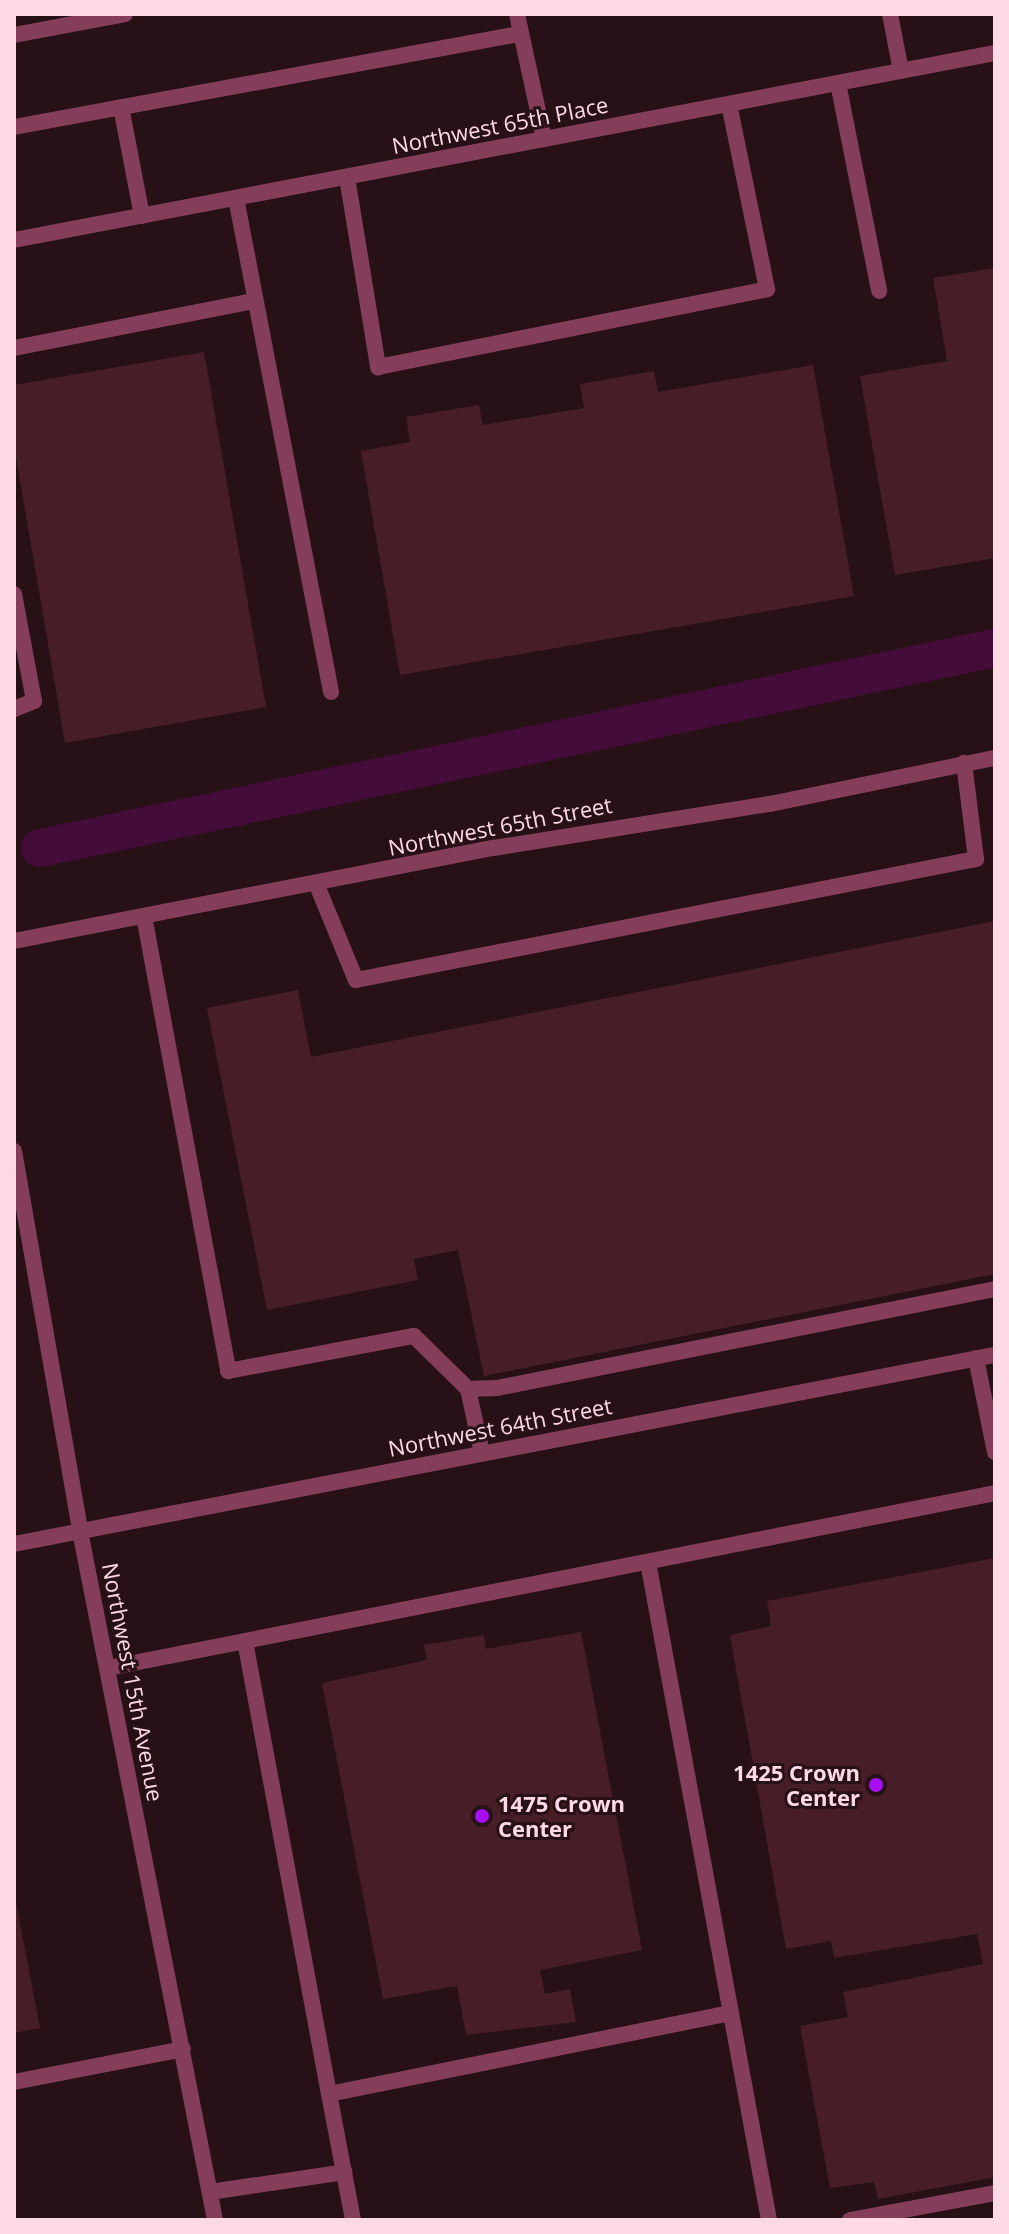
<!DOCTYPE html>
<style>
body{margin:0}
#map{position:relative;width:1009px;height:2234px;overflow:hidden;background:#271117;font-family:"Open Sans",sans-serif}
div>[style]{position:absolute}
.canal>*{height:38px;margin:-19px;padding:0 19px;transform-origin:19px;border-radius:19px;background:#440d39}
.building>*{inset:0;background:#471e28}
.service>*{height:16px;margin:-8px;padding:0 8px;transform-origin:8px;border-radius:8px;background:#843e5a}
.minor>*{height:16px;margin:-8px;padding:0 8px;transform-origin:8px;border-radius:8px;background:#843e5a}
.dots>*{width:22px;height:22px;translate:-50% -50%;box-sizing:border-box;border:4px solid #271117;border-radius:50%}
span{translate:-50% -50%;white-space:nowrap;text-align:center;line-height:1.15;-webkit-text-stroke:6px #271117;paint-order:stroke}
.street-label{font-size:22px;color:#fdd9e5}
.poi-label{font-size:22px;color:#fdd9e5;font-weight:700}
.right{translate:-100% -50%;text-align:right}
.left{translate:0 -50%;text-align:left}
.frame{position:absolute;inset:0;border:16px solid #fdd9e5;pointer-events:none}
</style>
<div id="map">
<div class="canal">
<div style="left:40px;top:848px;width:976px;rotate:-11.83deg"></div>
</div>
<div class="building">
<div style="clip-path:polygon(995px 268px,995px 558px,895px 575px,860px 376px,947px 361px,933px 278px)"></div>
<div style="clip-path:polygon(204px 352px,266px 707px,65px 743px,14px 446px,14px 385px)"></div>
<div style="clip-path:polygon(813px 365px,854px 596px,400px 675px,361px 451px,410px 442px,406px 417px,479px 405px,483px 425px,584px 408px,580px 384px,654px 371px,658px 392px)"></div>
<div style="clip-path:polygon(995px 921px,995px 1274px,484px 1376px,458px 1250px,414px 1259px,418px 1280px,267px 1310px,207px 1008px,298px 990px,311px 1057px)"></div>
<div style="clip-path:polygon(995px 1558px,995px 2177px,878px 2199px,874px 2182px,830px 2188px,800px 2026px,848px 2017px,843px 1992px,983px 1964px,977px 1934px,834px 1958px,831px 1941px,786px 1949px,730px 1635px,771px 1626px,767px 1601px)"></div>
<div style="clip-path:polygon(581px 1632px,642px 1950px,540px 1970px,545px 1994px,570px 1989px,576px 2022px,466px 2035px,457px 1986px,383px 1999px,322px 1683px,427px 1660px,424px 1645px,484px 1635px,486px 1649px)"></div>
<div style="clip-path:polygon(14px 1892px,40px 2028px,14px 2033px)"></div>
</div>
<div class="service">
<div style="left:517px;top:14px;width:128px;rotate:77.8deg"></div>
<div style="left:890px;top:14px;width:58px;rotate:79.1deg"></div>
<div style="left:14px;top:35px;width:113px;rotate:-10.7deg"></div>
<div style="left:838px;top:83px;width:212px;rotate:78.8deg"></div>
<div style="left:121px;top:107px;width:111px;rotate:79.1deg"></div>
<div style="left:14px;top:127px;width:513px;rotate:-10.43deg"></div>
<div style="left:347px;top:177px;width:193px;rotate:80.7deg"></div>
<div style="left:378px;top:367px;width:397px;rotate:-11.3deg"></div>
<div style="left:767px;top:289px;width:189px;rotate:-101.6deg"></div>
<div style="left:236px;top:198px;width:503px;rotate:79.11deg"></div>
<div style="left:14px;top:348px;width:245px;rotate:-11.1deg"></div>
<div style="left:14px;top:594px;width:109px;rotate:79.4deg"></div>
<div style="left:34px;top:701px;width:22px;rotate:158deg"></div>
<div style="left:316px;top:883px;width:105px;rotate:67.6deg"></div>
<div style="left:356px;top:980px;width:632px;rotate:-11.04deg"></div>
<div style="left:976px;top:859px;width:97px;rotate:-97.1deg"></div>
<div style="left:144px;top:916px;width:463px;rotate:79.5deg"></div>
<div style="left:228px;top:1371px;width:189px;rotate:-10.7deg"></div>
<div style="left:414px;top:1336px;width:76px;rotate:44.5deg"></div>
<div style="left:468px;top:1389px;width:29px;rotate:-2deg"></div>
<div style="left:497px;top:1388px;width:508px;rotate:-11.24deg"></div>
<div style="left:14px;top:941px;width:489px;rotate:-11deg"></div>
<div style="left:494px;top:848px;width:279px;rotate:-9.1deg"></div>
<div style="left:770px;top:804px;width:230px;rotate:-11.6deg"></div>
<div style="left:976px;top:1358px;width:96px;rotate:78.6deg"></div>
<div style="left:468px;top:1389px;width:66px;rotate:77.7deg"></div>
<div style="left:648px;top:1562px;width:669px;rotate:79.58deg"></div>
<div style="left:245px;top:1641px;width:461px;rotate:79.5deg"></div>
<div style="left:329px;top:2094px;width:410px;rotate:-11.4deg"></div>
<div style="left:108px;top:1668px;width:904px;rotate:-11.16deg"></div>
<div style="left:14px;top:2082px;width:172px;rotate:-11deg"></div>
<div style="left:329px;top:2094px;width:128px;rotate:79.2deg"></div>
<div style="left:210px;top:2192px;width:136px;rotate:-8.4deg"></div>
<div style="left:850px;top:2220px;width:147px;rotate:-10.5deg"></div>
</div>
<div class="minor">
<div style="left:14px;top:240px;width:999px;rotate:-10.79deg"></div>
<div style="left:14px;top:1151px;width:386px;rotate:80.1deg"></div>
<div style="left:80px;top:1531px;width:702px;rotate:78.91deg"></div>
<div style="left:14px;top:1544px;width:999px;rotate:-10.91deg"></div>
</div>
<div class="dots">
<div style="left:876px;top:1785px;background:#a70ef4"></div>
<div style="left:482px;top:1816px;background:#a70ef4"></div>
</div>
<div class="street-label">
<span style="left:500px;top:125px;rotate:-11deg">Northwest 65th Place</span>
<span style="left:500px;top:826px;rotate:-11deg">Northwest 65th Street</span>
<span style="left:500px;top:1427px;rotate:-11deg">Northwest 64th Street</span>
<span style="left:133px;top:1682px;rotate:79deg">Northwest 15th Avenue</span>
</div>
<div class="poi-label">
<span class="right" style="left:860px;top:1785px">1425 Crown<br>Center</span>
<span class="left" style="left:498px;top:1816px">1475 Crown<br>Center</span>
</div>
<div class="frame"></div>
</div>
